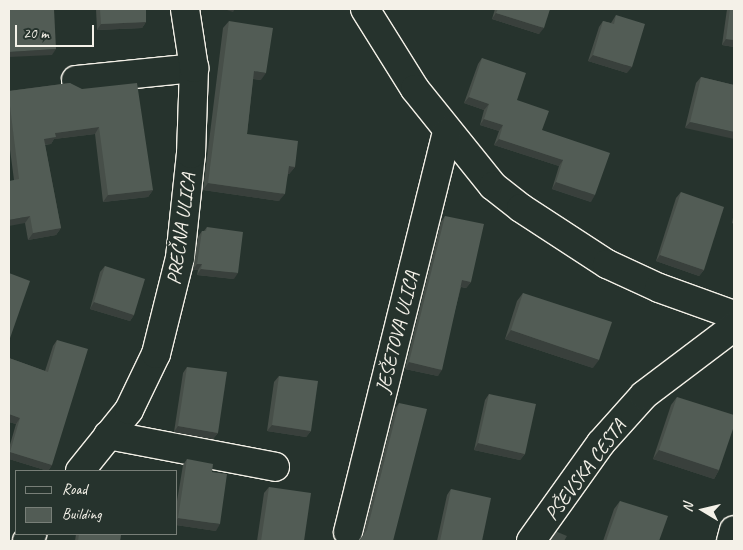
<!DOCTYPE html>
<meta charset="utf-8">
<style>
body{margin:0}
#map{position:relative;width:743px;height:550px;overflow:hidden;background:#26332d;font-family:Caveat,sans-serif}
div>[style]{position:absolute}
.green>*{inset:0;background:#414b45}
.roads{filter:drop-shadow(1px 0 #f4f1e8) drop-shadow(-1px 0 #f4f1e8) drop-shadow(0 1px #f4f1e8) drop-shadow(0 -1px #f4f1e8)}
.minor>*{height:28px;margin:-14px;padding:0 14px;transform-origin:14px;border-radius:14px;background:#26332d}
.wall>*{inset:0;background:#474f49}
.shaded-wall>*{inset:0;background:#39403c}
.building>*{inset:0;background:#525c55}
span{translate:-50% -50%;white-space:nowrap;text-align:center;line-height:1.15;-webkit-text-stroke:4px #26332d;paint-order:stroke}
.street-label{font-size:20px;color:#f4f1e8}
.frame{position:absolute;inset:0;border:10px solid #f4f1e8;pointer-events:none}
.legend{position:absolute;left:15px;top:470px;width:162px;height:65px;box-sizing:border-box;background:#26332d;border:1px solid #787f78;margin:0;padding:6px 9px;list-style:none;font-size:15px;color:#f4f1e8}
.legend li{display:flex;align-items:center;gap:10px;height:25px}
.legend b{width:25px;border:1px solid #787f78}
.north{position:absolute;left:678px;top:485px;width:50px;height:50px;-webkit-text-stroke:4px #26332d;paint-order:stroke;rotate:279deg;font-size:14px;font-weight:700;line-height:20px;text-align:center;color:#f4f1e8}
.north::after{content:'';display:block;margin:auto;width:18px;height:22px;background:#f4f1e8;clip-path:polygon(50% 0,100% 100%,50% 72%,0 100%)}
.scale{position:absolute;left:15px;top:25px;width:79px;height:22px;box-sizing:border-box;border:2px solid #f4f1e8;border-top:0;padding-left:6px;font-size:15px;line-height:18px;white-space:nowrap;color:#f4f1e8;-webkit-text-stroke:4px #26332d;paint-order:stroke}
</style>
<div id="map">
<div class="green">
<div style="clip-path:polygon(555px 531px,567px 536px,564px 541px,547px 541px)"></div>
</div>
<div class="roads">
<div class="minor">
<div style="left:365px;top:9px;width:94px;rotate:58deg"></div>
<div style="left:415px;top:89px;width:124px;rotate:51.2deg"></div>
<div style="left:493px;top:186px;width:36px;rotate:38deg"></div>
<div style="left:521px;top:208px;width:103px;rotate:33.1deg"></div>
<div style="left:607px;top:264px;width:57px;rotate:24.8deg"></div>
<div style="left:659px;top:288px;width:80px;rotate:19.8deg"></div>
<div style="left:76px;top:80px;width:119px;rotate:-5.8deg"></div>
<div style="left:108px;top:435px;width:170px;rotate:10.8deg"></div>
<div style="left:80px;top:471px;width:78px;rotate:-51.2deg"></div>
<div style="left:129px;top:410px;width:62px;rotate:-64.3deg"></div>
<div style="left:156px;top:354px;width:99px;rotate:-76deg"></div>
<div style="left:180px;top:258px;width:105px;rotate:-84deg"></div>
<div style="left:191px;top:154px;width:86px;rotate:-88deg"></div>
<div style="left:194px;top:68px;width:60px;rotate:-98.7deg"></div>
<div style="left:348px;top:532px;width:412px;rotate:-76.1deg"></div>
<div style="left:27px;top:541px;width:9px;rotate:-54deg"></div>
<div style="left:531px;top:541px;width:120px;rotate:-54.5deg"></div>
<div style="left:601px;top:443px;width:64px;rotate:-48.1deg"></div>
<div style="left:644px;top:395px;width:113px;rotate:-37.1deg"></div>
<div style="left:731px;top:541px;width:11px;rotate:-75deg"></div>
</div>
</div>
<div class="wall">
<div style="clip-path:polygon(96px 9px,146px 9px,146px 22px,142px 28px,97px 30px)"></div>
<div style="clip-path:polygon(495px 9px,550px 9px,539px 34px,492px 19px)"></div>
<div style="clip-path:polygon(727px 9px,734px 9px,734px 47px,722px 45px)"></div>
<div style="clip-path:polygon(616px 15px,627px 73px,588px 61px,599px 27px,603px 21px,611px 23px)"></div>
<div style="clip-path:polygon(229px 21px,261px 80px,253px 79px,247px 134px,295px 167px,289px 174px,288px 174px,279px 201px,203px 190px,223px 28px)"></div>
<div style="clip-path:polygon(482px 58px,542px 130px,591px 202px,552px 189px,559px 166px,494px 145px,499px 131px,480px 125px,484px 110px,464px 103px,478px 64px)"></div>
<div style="clip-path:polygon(701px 77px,734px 85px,685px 128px,696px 83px)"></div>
<div style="clip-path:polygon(70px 83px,153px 190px,148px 197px,103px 202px,95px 134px,54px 139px,51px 144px,45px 145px,61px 228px,56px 235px,28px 240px,25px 223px,14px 180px,9px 142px,9px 91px)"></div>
<div style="clip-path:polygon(681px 192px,704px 270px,699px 276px,656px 261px,676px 198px)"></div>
<div style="clip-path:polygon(734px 212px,734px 224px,732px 223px)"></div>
<div style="clip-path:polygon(445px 216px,471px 282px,466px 288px,461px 287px,438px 376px,405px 369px,441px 222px)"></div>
<div style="clip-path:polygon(207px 227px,234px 279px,197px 275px,198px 270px,193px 270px,198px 237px,202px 231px,204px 231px)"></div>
<div style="clip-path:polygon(105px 266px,134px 315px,130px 321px,90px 309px,100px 272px)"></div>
<div style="clip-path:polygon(523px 293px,593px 368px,505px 339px,517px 301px)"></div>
<div style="clip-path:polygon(57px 340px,52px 465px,48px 471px,9px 459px,9px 448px,16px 424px,9px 422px,9px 358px,45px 371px,53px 346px)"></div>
<div style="clip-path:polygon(187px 367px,218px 433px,213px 439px,174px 432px,183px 373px)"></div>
<div style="clip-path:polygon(279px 376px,311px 431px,306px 437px,267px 431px,274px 382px)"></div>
<div style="clip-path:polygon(489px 394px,525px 454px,520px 460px,474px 450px,485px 400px)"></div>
<div style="clip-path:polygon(677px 397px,719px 470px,714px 479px,653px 459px,671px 405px)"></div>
<div style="clip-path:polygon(399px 403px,393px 541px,359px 541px,363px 535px,395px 409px)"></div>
<div style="clip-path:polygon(187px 459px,216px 531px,176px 525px,176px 507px,183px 465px)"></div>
<div style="clip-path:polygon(269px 487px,304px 541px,257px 541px,264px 493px)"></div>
<div style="clip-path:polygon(451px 489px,482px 541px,437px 541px,447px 495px)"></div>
<div style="clip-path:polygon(620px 501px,659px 541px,603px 541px,614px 509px)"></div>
<div style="clip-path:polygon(76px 534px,121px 534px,120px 541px,75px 541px)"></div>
</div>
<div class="shaded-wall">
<div style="clip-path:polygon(224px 9px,235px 9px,233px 12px)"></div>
<div style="clip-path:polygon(496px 13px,544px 28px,539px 34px,492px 19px)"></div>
<div style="clip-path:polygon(146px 22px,142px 28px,97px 30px,101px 24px)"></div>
<div style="clip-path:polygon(726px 39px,734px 40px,734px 47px,722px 45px)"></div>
<div style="clip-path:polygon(56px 49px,52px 55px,9px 57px,9px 52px)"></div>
<div style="clip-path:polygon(593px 55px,632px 67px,627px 73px,588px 61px)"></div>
<div style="clip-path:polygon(254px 71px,266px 73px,261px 80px,249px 78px)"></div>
<div style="clip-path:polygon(469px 97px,489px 104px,484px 110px,464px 103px)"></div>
<div style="clip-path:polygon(484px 119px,503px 125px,499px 131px,480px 125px)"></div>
<div style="clip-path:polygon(690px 122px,734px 132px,734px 139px,685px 128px)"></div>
<div style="clip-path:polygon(99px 127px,95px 134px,54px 139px,51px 144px,39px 145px,44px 139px,55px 133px)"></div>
<div style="clip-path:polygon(499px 139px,563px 160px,559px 166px,494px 145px)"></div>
<div style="clip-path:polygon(289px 166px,295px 167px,289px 174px,284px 173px)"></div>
<div style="clip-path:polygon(556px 182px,595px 195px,591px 202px,552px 189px)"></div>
<div style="clip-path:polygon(208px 183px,285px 194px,279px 201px,203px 190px)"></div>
<div style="clip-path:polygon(153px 190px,148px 197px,103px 202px,108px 195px)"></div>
<div style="clip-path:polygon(30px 216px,25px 223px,9px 226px,9px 220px)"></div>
<div style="clip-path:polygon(61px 228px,56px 235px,28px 240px,33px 233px)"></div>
<div style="clip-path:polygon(660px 255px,704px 270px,699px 276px,656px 261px)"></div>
<div style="clip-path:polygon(197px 264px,202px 264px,198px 270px,193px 270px)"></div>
<div style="clip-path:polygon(201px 269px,238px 273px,234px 279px,197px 275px)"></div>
<div style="clip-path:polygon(462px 280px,471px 282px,466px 288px,458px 286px)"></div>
<div style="clip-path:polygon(94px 302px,134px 315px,130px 321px,90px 309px)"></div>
<div style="clip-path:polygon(511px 330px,599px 360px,593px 368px,505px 339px)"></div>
<div style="clip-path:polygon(409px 362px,442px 370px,438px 376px,405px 369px)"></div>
<div style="clip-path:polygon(9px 414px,20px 418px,16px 424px,9px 422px)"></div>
<div style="clip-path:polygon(272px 425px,311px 431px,306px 437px,267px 431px)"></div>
<div style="clip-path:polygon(178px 426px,218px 433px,213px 439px,174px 432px)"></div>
<div style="clip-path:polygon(478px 443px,525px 454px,520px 460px,474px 450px)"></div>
<div style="clip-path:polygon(659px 450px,719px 470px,714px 479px,653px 459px)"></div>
<div style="clip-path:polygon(10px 452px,52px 465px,48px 471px,9px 459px,9px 454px)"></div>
<div style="clip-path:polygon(178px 518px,220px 524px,216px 531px,176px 525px,176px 521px)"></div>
</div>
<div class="building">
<div style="clip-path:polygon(9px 9px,54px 9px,56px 49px,9px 52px)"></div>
<div style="clip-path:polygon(100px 9px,146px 9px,146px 22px,101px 24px)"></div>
<div style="clip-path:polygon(498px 9px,550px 9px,544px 28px,496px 13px)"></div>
<div style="clip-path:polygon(730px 9px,734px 9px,734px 40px,726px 39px)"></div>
<div style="clip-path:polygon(616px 15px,645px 24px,632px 67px,593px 55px,603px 21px,614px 24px)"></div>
<div style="clip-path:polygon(229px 21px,273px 28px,266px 73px,254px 71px,247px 134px,298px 141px,295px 167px,289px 166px,285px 194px,208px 183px)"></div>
<div style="clip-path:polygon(482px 58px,526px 73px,517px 100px,549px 111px,542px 130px,610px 153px,595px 195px,556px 182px,563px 160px,499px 139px,503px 125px,484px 119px,489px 104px,469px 97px)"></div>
<div style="clip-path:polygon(701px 77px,734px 85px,734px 132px,690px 122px)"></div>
<div style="clip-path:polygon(70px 83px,82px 89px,137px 83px,153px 190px,108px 195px,99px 127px,55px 133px,56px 137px,44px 139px,61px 228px,33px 233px,30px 216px,9px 220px,9px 181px,19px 179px,9px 98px,9px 91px)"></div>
<div style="clip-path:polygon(681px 192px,724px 207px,704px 270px,660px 255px)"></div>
<div style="clip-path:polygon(445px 216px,484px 224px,471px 282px,462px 280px,442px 370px,409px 362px)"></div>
<div style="clip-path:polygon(207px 227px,243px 232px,238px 273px,201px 269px,202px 264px,197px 264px,202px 231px,206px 231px)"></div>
<div style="clip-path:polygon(105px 266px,145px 279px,134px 315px,94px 302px)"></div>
<div style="clip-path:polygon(9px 273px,30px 281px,9px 341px)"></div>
<div style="clip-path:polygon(523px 293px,612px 322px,599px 360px,511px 330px)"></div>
<div style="clip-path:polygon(57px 340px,88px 349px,52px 465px,10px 452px,20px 418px,9px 414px,9px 358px,48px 372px)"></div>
<div style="clip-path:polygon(187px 367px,227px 372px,218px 433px,178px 426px)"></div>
<div style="clip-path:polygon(279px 376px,318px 381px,311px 431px,272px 425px)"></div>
<div style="clip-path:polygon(489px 394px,536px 404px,525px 454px,478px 443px)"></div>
<div style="clip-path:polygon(677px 397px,734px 415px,734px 426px,719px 470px,659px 450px)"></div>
<div style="clip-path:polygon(399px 403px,427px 409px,393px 541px,360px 541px,361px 539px,367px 530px)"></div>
<div style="clip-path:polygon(187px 459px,213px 464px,212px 472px,227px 474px,220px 524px,178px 518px)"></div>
<div style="clip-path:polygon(269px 487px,311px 493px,304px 541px,261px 541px)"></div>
<div style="clip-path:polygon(451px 489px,491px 498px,482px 541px,440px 541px)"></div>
<div style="clip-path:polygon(620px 501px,668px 516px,659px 541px,606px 541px)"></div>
<div style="clip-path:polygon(79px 534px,121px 534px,120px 541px,78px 541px)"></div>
</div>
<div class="street-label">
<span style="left:181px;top:229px;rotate:-82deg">PREČNA ULICA</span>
<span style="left:397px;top:332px;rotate:-76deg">JEŠETOVA ULICA</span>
<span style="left:585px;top:470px;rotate:-53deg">PŠEVSKA CESTA</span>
</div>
<div class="frame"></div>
<ul class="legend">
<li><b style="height:6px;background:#26332d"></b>Road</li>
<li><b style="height:14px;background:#525c55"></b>Building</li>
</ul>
<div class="north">N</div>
<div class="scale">20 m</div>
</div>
